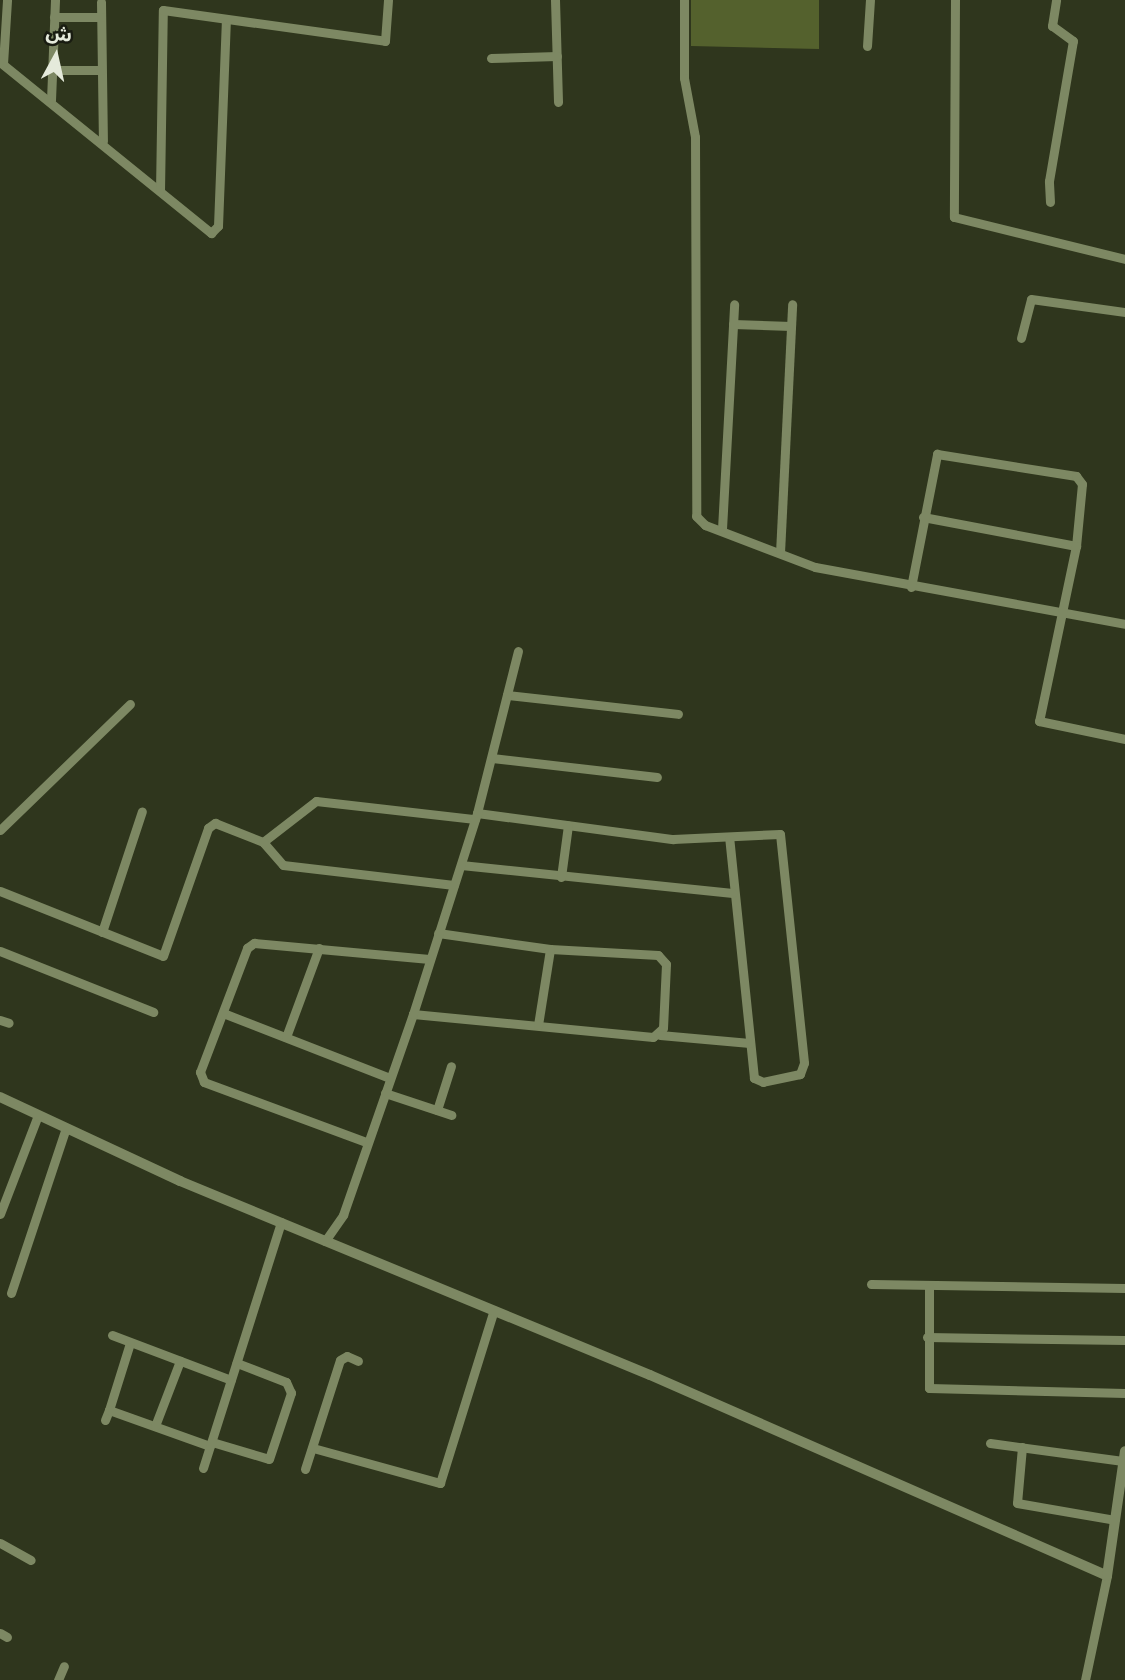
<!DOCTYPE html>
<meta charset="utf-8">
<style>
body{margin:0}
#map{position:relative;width:1125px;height:1680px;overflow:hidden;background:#2f361d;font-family:"Alegreya Sans","Noto Sans Arabic",sans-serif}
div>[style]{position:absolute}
.green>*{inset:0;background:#54612d}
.minor>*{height:9px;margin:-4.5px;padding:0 4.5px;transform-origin:4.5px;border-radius:4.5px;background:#7d8863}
.tertiary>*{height:10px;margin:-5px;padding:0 5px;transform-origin:5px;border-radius:5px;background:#7d8863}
span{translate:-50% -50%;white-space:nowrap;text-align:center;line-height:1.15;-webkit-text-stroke:7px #191c11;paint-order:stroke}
.north{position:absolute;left:21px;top:21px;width:70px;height:70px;-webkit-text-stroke:5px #191c11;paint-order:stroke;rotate:8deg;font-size:19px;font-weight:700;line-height:28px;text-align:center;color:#e5eadb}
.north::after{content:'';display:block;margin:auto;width:24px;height:32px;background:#e5eadb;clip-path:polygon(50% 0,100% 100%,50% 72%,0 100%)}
</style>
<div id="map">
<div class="green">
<div style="clip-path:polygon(691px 0,819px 0,819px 49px,691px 46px)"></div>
</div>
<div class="minor">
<div style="left:555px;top:0;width:102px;rotate:88.3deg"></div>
<div style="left:684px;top:0;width:78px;rotate:90deg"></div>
<div style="left:684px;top:78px;width:60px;rotate:79.4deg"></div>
<div style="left:695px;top:137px;width:379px;rotate:89.8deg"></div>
<div style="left:696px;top:516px;width:13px;rotate:45deg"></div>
<div style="left:705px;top:525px;width:118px;rotate:20.9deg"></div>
<div style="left:815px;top:567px;width:315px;rotate:10.4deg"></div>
<div style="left:955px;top:0;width:217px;rotate:90.3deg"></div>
<div style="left:954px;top:217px;width:176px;rotate:13.8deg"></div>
<div style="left:101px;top:2px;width:139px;rotate:89.2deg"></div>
<div style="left:54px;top:17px;width:47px"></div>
<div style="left:867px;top:46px;width:46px;rotate:-86.3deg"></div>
<div style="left:491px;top:58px;width:66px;rotate:-1.7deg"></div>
<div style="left:0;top:62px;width:272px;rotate:39deg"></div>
<div style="left:211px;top:233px;width:10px;rotate:-45deg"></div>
<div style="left:218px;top:226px;width:207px;rotate:-87.8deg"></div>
<div style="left:3px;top:64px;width:64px;rotate:-86.4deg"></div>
<div style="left:53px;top:70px;width:48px"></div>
<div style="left:51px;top:100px;width:100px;rotate:-87.7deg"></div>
<div style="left:160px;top:191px;width:181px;rotate:-89.1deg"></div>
<div style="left:163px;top:10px;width:224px;rotate:7.9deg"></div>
<div style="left:385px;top:41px;width:41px;rotate:-85.8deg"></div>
<div style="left:1050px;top:202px;width:21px;rotate:-93deg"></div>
<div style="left:1049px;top:181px;width:142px;rotate:-80.3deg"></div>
<div style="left:1073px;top:41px;width:26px;rotate:-144deg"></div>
<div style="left:1052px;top:26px;width:26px;rotate:-81deg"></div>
<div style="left:733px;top:324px;width:58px;rotate:2deg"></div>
<div style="left:1021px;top:338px;width:40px;rotate:-75.6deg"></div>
<div style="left:1031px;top:299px;width:95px;rotate:7.9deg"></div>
<div style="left:923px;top:517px;width:156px;rotate:10.7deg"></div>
<div style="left:722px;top:529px;width:225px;rotate:-86.9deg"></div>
<div style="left:780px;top:553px;width:249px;rotate:-87.2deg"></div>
<div style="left:911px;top:587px;width:136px;rotate:-78.9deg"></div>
<div style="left:937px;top:454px;width:141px;rotate:9deg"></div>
<div style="left:1076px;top:476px;width:10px;rotate:53deg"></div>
<div style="left:1082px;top:484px;width:62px;rotate:95.5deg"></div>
<div style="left:1076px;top:546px;width:179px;rotate:101.9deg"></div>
<div style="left:1039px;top:721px;width:88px;rotate:11.8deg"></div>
<div style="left:507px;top:695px;width:172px;rotate:6.3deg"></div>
<div style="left:492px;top:758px;width:166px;rotate:6.6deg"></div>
<div style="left:477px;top:813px;width:198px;rotate:7.6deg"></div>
<div style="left:673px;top:839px;width:107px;rotate:-2.7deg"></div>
<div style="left:780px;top:834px;width:230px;rotate:84deg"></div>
<div style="left:804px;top:1063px;width:12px;rotate:110deg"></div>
<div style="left:800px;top:1074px;width:38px;rotate:168deg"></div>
<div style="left:763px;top:1082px;width:10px;rotate:-156deg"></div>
<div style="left:754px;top:1078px;width:241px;rotate:-95.9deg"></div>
<div style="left:0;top:830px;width:181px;rotate:-44.1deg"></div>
<div style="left:263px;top:842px;width:67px;rotate:-37.7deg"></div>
<div style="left:316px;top:801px;width:160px;rotate:6.5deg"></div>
<div style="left:461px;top:865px;width:273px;rotate:5.9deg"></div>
<div style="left:561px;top:877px;width:52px;rotate:-82.3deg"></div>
<div style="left:0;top:891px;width:175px;rotate:21.7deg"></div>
<div style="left:163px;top:956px;width:136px;rotate:-70.6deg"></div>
<div style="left:208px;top:828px;width:9px;rotate:-36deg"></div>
<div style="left:215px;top:823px;width:52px;rotate:21.6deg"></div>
<div style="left:263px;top:842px;width:30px;rotate:49deg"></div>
<div style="left:283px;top:865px;width:172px;rotate:6.7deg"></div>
<div style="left:102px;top:932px;width:127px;rotate:-71.7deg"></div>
<div style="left:0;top:951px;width:165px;rotate:21.7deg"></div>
<div style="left:223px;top:1013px;width:179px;rotate:21.3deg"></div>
<div style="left:413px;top:1014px;width:241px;rotate:5.5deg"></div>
<div style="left:653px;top:1037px;width:13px;rotate:-42deg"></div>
<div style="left:663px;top:1028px;width:64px;rotate:-87.3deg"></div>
<div style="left:666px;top:964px;width:12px;rotate:-132deg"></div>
<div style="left:658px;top:955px;width:108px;rotate:-176.8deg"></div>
<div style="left:550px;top:949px;width:113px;rotate:-171.9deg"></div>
<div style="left:0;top:1020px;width:9px;rotate:18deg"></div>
<div style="left:538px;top:1025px;width:77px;rotate:-81deg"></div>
<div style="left:660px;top:1035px;width:90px;rotate:5.1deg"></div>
<div style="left:286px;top:1037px;width:95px;rotate:-69.7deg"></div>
<div style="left:385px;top:1093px;width:70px;rotate:18.4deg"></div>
<div style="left:437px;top:1110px;width:46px;rotate:-72.3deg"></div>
<div style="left:366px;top:1142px;width:173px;rotate:-159.7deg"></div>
<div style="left:204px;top:1082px;width:11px;rotate:-112deg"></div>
<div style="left:200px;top:1072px;width:133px;rotate:-69.2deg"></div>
<div style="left:247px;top:948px;width:9px;rotate:-36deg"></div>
<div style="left:254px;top:943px;width:176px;rotate:5.2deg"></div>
<div style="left:0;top:1214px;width:106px;rotate:-69deg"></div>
<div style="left:325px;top:1241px;width:32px;rotate:-55deg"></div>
<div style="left:343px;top:1215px;width:213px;rotate:-70.8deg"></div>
<div style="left:413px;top:1014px;width:211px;rotate:-72.3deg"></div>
<div style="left:477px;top:813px;width:167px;rotate:-75.8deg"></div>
<div style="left:871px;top:1284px;width:254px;rotate:0.9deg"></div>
<div style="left:929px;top:1287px;width:101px;rotate:90deg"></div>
<div style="left:929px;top:1388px;width:196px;rotate:1.5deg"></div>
<div style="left:11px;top:1293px;width:174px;rotate:-71.6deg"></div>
<div style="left:112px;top:1335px;width:127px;rotate:20.7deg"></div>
<div style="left:927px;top:1337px;width:198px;rotate:0.9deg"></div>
<div style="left:109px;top:1410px;width:70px;rotate:-72.6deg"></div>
<div style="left:105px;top:1420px;width:11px;rotate:-68deg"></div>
<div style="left:109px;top:1410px;width:107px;rotate:19.6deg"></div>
<div style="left:155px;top:1426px;width:70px;rotate:-69deg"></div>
<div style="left:212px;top:1442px;width:59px;rotate:16.6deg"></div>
<div style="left:269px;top:1459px;width:70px;rotate:-71.6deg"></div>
<div style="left:291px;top:1393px;width:12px;rotate:-114deg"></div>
<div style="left:286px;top:1382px;width:53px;rotate:-158.8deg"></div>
<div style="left:990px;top:1443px;width:134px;rotate:7.7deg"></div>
<div style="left:1022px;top:1447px;width:56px;rotate:95.1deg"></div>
<div style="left:1017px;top:1503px;width:99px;rotate:9.8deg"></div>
<div style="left:313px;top:1448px;width:132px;rotate:15.4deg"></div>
<div style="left:440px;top:1483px;width:181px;rotate:-72.7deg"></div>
<div style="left:203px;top:1468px;width:258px;rotate:-72.4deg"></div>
<div style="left:305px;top:1469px;width:114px;rotate:-72.2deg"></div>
<div style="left:340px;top:1360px;width:8px;rotate:-30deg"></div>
<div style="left:347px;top:1356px;width:12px;rotate:24deg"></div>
<div style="left:0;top:1543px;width:35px;rotate:29deg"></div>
<div style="left:0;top:1633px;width:8px;rotate:30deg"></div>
<div style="left:58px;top:1680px;width:15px;rotate:-67deg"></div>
<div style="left:1085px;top:1680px;width:106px;rotate:-78.1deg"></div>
</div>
<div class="tertiary">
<div style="left:0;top:1097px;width:199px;rotate:25deg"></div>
<div style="left:180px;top:1181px;width:508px;rotate:22.43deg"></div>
<div style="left:650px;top:1375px;width:499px;rotate:23.7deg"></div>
<div style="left:1107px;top:1576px;width:126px;rotate:-81.8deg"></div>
</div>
<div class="north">ش</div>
</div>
